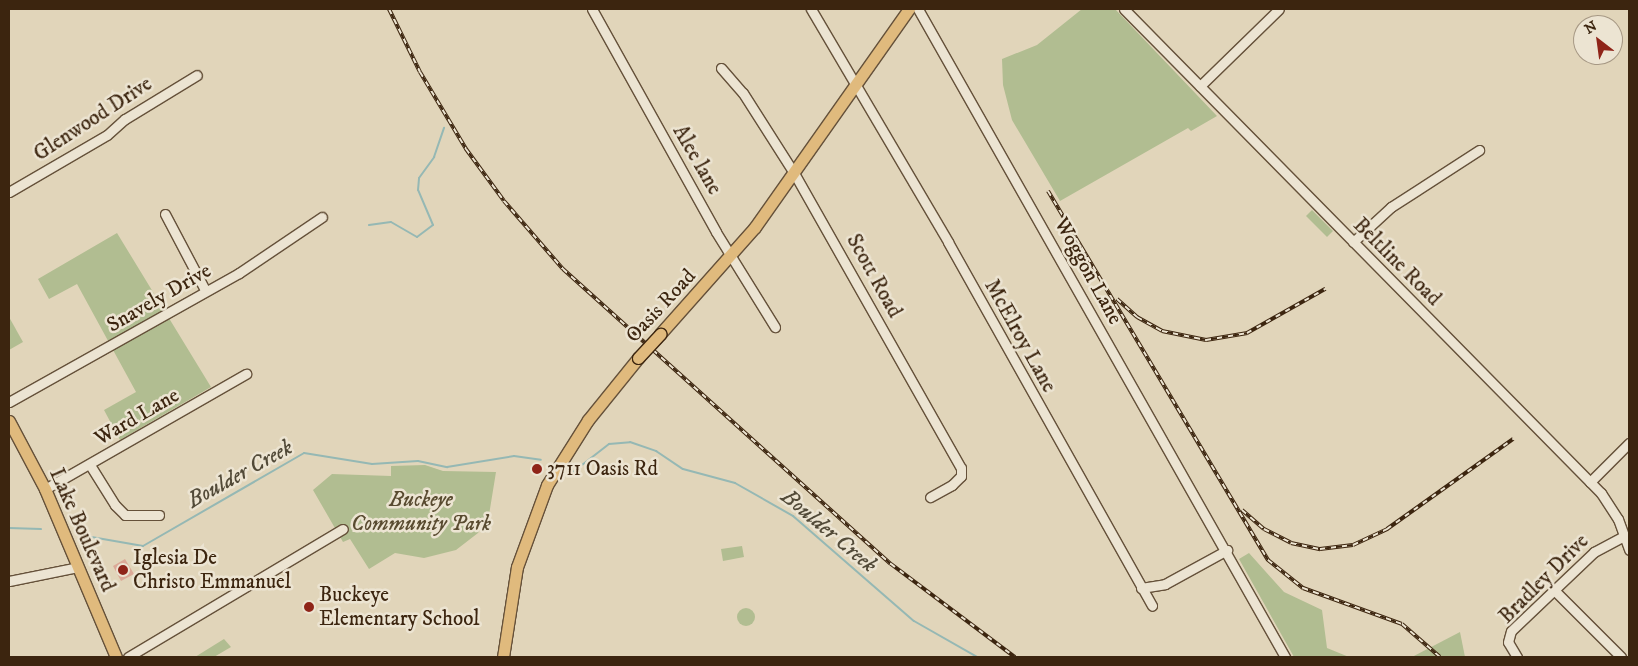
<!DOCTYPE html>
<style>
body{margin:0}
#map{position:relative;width:1638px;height:666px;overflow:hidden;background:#e1d5ba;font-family:"IM FELL DW Pica",serif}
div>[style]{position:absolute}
.green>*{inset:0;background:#b1bd91}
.round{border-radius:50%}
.stream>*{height:2px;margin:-1px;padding:0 1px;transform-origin:1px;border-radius:1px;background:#95b8b4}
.building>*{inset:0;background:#dba997}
.roads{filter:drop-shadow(1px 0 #65513a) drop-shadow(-1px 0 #65513a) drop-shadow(0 1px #65513a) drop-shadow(0 -1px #65513a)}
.minor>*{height:9px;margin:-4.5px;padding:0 4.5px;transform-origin:4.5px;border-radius:4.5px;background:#ece4d2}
.major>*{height:11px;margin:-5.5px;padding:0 5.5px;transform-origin:5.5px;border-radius:5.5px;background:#e0ba7d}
.rail>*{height:4px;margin-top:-2px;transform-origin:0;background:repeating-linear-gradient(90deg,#ece4d2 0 5.5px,#3c250f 0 11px);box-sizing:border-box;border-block:1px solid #3c250f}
.bridges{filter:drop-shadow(1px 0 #3c250f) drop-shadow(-1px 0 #3c250f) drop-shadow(0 1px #3c250f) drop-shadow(0 -1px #3c250f)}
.major-bridge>*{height:11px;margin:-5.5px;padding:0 5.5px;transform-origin:5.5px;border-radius:5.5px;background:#e0ba7d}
.dots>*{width:14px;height:14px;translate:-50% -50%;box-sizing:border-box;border:2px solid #ece4d2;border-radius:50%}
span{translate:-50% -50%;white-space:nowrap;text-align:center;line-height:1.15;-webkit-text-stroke:5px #ece4d2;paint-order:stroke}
.street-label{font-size:21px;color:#3c250f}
.poi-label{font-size:21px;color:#3c250f}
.left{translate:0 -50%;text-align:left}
.park-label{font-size:21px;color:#594b30;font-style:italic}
.water-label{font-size:22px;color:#524a38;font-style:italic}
.frame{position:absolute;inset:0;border:10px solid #3c250f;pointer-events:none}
.north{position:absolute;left:1573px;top:15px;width:50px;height:50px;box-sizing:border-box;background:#ece4d2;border:1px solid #a69884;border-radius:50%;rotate:330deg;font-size:14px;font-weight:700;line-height:20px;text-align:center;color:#3c250f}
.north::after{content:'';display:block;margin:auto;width:18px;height:22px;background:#8f2418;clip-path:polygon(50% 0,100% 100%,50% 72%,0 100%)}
</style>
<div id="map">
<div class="green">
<div style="clip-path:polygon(1082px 9px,1115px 9px,1217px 116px,1191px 131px,1188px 128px,1060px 201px,1012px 120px,1003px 85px,1002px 59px,1037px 45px)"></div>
<div style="clip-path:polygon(1312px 210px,1333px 231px,1327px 237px,1306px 216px)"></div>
<div style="clip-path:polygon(117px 233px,211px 387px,120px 440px,104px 410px,136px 392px,77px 284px,49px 299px,38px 279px)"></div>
<div style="clip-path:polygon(9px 317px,23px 342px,9px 350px)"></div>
<div style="clip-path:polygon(425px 465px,443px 471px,496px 472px,489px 515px,478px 533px,456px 550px,424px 558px,395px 553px,369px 569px,350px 539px,343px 542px,313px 490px,332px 474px,391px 476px,391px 466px)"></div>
<div style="clip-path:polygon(742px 546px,744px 557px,723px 561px,721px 549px)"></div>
<div style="clip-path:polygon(1249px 553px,1284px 592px,1322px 610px,1327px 648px,1349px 657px,1294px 657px,1239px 559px)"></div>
<div class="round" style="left:737px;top:608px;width:18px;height:18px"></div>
<div style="clip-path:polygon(1460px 632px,1465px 657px,1412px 657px)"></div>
<div style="clip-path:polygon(224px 639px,231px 647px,214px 657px,195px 657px)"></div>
</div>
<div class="stream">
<div style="left:369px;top:225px;width:22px;rotate:-8deg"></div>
<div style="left:391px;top:222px;width:30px;rotate:30deg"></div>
<div style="left:417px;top:237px;width:20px;rotate:-37deg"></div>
<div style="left:433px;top:225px;width:38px;rotate:-113deg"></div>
<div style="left:418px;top:190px;width:12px;rotate:-85deg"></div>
<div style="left:419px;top:178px;width:26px;rotate:-54deg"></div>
<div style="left:434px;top:157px;width:31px;rotate:-71deg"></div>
<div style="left:573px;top:472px;width:46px;rotate:-37.9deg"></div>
<div style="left:609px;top:444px;width:21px;rotate:-5deg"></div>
<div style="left:630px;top:442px;width:28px;rotate:19deg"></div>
<div style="left:656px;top:451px;width:32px;rotate:34deg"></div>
<div style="left:683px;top:469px;width:54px;rotate:15.1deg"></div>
<div style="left:735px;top:483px;width:67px;rotate:29.6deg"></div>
<div style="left:793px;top:516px;width:160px;rotate:41deg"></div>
<div style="left:914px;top:621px;width:73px;rotate:29.7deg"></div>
<div style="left:9px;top:528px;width:32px;rotate:2deg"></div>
<div style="left:80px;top:535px;width:64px;rotate:9.9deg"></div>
<div style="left:143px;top:546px;width:186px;rotate:-30deg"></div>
<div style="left:304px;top:453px;width:69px;rotate:9.2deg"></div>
<div style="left:372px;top:464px;width:46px;rotate:-3.7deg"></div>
<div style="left:418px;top:461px;width:30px;rotate:12deg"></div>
<div style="left:447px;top:467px;width:68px;rotate:-9.3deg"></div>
<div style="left:514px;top:456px;width:27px;rotate:8deg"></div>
</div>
<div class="building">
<div style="clip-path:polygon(125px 559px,134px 574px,121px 581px,113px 566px)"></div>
</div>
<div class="roads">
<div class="minor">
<div style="left:592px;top:9px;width:255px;rotate:60.9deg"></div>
<div style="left:716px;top:232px;width:112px;rotate:58.2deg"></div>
<div style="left:811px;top:9px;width:270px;rotate:59.5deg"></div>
<div style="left:948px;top:242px;width:417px;rotate:60.7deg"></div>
<div style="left:918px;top:9px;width:745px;rotate:60.47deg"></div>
<div style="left:1124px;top:9px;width:680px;rotate:45.42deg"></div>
<div style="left:1601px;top:493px;width:31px;rotate:57deg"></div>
<div style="left:1618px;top:519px;width:33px;rotate:70deg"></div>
<div style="left:721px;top:68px;width:33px;rotate:49deg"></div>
<div style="left:743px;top:93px;width:95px;rotate:57.5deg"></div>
<div style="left:794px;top:173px;width:339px;rotate:60.5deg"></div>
<div style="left:961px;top:468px;width:8px;rotate:90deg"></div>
<div style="left:961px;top:476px;width:13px;rotate:135deg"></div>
<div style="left:952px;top:485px;width:25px;rotate:151deg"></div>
<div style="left:1200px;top:86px;width:110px;rotate:-44.3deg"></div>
<div style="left:9px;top:192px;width:113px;rotate:-30.2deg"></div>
<div style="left:107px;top:135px;width:24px;rotate:-42deg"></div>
<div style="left:125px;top:119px;width:84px;rotate:-31.4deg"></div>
<div style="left:165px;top:214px;width:86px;rotate:62.2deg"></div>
<div style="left:1353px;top:242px;width:52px;rotate:-42.6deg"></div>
<div style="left:1391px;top:207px;width:105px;rotate:-32.9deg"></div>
<div style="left:9px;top:402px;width:264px;rotate:-29.3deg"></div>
<div style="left:239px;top:273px;width:100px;rotate:-34deg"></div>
<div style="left:90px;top:465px;width:47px;rotate:58deg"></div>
<div style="left:115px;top:505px;width:14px;rotate:45deg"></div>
<div style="left:125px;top:515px;width:34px"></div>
<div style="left:1590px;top:482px;width:55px;rotate:-45deg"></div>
<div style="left:45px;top:489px;width:232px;rotate:-29.8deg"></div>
<div style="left:9px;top:581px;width:70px;rotate:-11.5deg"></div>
<div style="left:1141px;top:588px;width:24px;rotate:-9deg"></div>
<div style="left:1165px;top:584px;width:71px;rotate:-28.7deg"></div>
<div style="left:1556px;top:592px;width:92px;rotate:45deg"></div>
<div style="left:128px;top:657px;width:250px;rotate:-30.8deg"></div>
<div style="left:1517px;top:657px;width:17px;rotate:-121deg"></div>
<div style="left:1508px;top:642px;width:11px;rotate:-75deg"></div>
<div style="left:1511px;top:631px;width:115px;rotate:-43.6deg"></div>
<div style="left:1594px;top:552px;width:34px;rotate:-28deg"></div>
</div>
<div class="major">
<div style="left:660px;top:334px;width:143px;rotate:-48.4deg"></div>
<div style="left:755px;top:227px;width:267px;rotate:-54.8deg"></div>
<div style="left:9px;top:421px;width:77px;rotate:62.1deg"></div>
<div style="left:45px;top:489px;width:182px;rotate:67.1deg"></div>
<div style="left:503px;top:657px;width:91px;rotate:-81.2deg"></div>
<div style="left:517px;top:567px;width:87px;rotate:-69.9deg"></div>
<div style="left:547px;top:485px;width:77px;rotate:-57.8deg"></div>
<div style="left:588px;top:420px;width:80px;rotate:-51.1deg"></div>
</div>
</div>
<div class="rail">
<div style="left:389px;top:9px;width:70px;rotate:63.8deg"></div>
<div style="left:420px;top:72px;width:90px;rotate:59.1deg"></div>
<div style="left:466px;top:149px;width:64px;rotate:53.8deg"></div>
<div style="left:504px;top:201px;width:90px;rotate:49.1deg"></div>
<div style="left:563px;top:269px;width:441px;rotate:42deg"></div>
<div style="left:891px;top:564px;width:155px;rotate:36.9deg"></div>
<div style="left:1048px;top:191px;width:430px;rotate:59.2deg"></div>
<div style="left:1268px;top:560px;width:45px;rotate:38.7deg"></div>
<div style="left:1303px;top:588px;width:105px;rotate:20deg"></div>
<div style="left:1402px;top:624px;width:50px;rotate:41deg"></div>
<div style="left:1117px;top:299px;width:27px;rotate:42deg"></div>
<div style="left:1137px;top:317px;width:29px;rotate:29deg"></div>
<div style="left:1162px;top:331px;width:45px;rotate:11.6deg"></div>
<div style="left:1206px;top:340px;width:42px;rotate:-9.7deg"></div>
<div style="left:1247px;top:333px;width:90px;rotate:-29.4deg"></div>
<div style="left:1242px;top:510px;width:29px;rotate:41deg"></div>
<div style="left:1264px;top:529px;width:30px;rotate:27deg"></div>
<div style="left:1291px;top:543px;width:30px;rotate:12deg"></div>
<div style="left:1320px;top:549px;width:33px;rotate:-7deg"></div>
<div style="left:1353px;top:545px;width:38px;rotate:-25deg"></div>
<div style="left:1387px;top:529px;width:155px;rotate:-35.5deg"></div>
</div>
<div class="bridges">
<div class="major-bridge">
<div style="left:638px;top:358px;width:33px;rotate:-47deg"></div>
</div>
</div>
<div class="dots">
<div style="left:537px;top:469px;background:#8f2418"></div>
<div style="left:123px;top:570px;background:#8f2418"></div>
<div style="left:309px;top:607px;background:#8f2418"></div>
</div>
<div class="street-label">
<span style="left:93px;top:119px;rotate:-33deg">Glenwood Drive</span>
<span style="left:697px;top:160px;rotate:60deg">Alee lane</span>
<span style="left:1397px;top:262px;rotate:45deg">Beltline Road</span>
<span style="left:1088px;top:271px;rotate:61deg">Woggon Lane</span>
<span style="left:874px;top:276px;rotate:61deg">Scott Road</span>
<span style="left:159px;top:298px;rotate:-30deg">Snavely Drive</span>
<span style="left:661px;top:306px;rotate:-47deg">Oasis Road</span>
<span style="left:1020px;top:336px;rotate:61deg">McElroy Lane</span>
<span style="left:137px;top:417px;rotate:-30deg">Ward Lane</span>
<span style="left:82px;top:530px;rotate:66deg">Lake Boulevard</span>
<span style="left:1544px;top:579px;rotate:-45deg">Bradley Drive</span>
</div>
<div class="poi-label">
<span class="left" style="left:547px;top:469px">3711 Oasis Rd</span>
<span class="left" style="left:133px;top:570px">Iglesia De<br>Christo Emmanuel</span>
<span class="left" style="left:319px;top:607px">Buckeye<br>Elementary School</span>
</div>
<div class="park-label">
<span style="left:421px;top:512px">Buckeye<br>Community Park</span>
</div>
<div class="water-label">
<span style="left:240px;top:474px;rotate:-29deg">Boulder Creek</span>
<span style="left:829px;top:531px;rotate:40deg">Boulder Creek</span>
</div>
<div class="frame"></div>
<div class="north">N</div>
</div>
